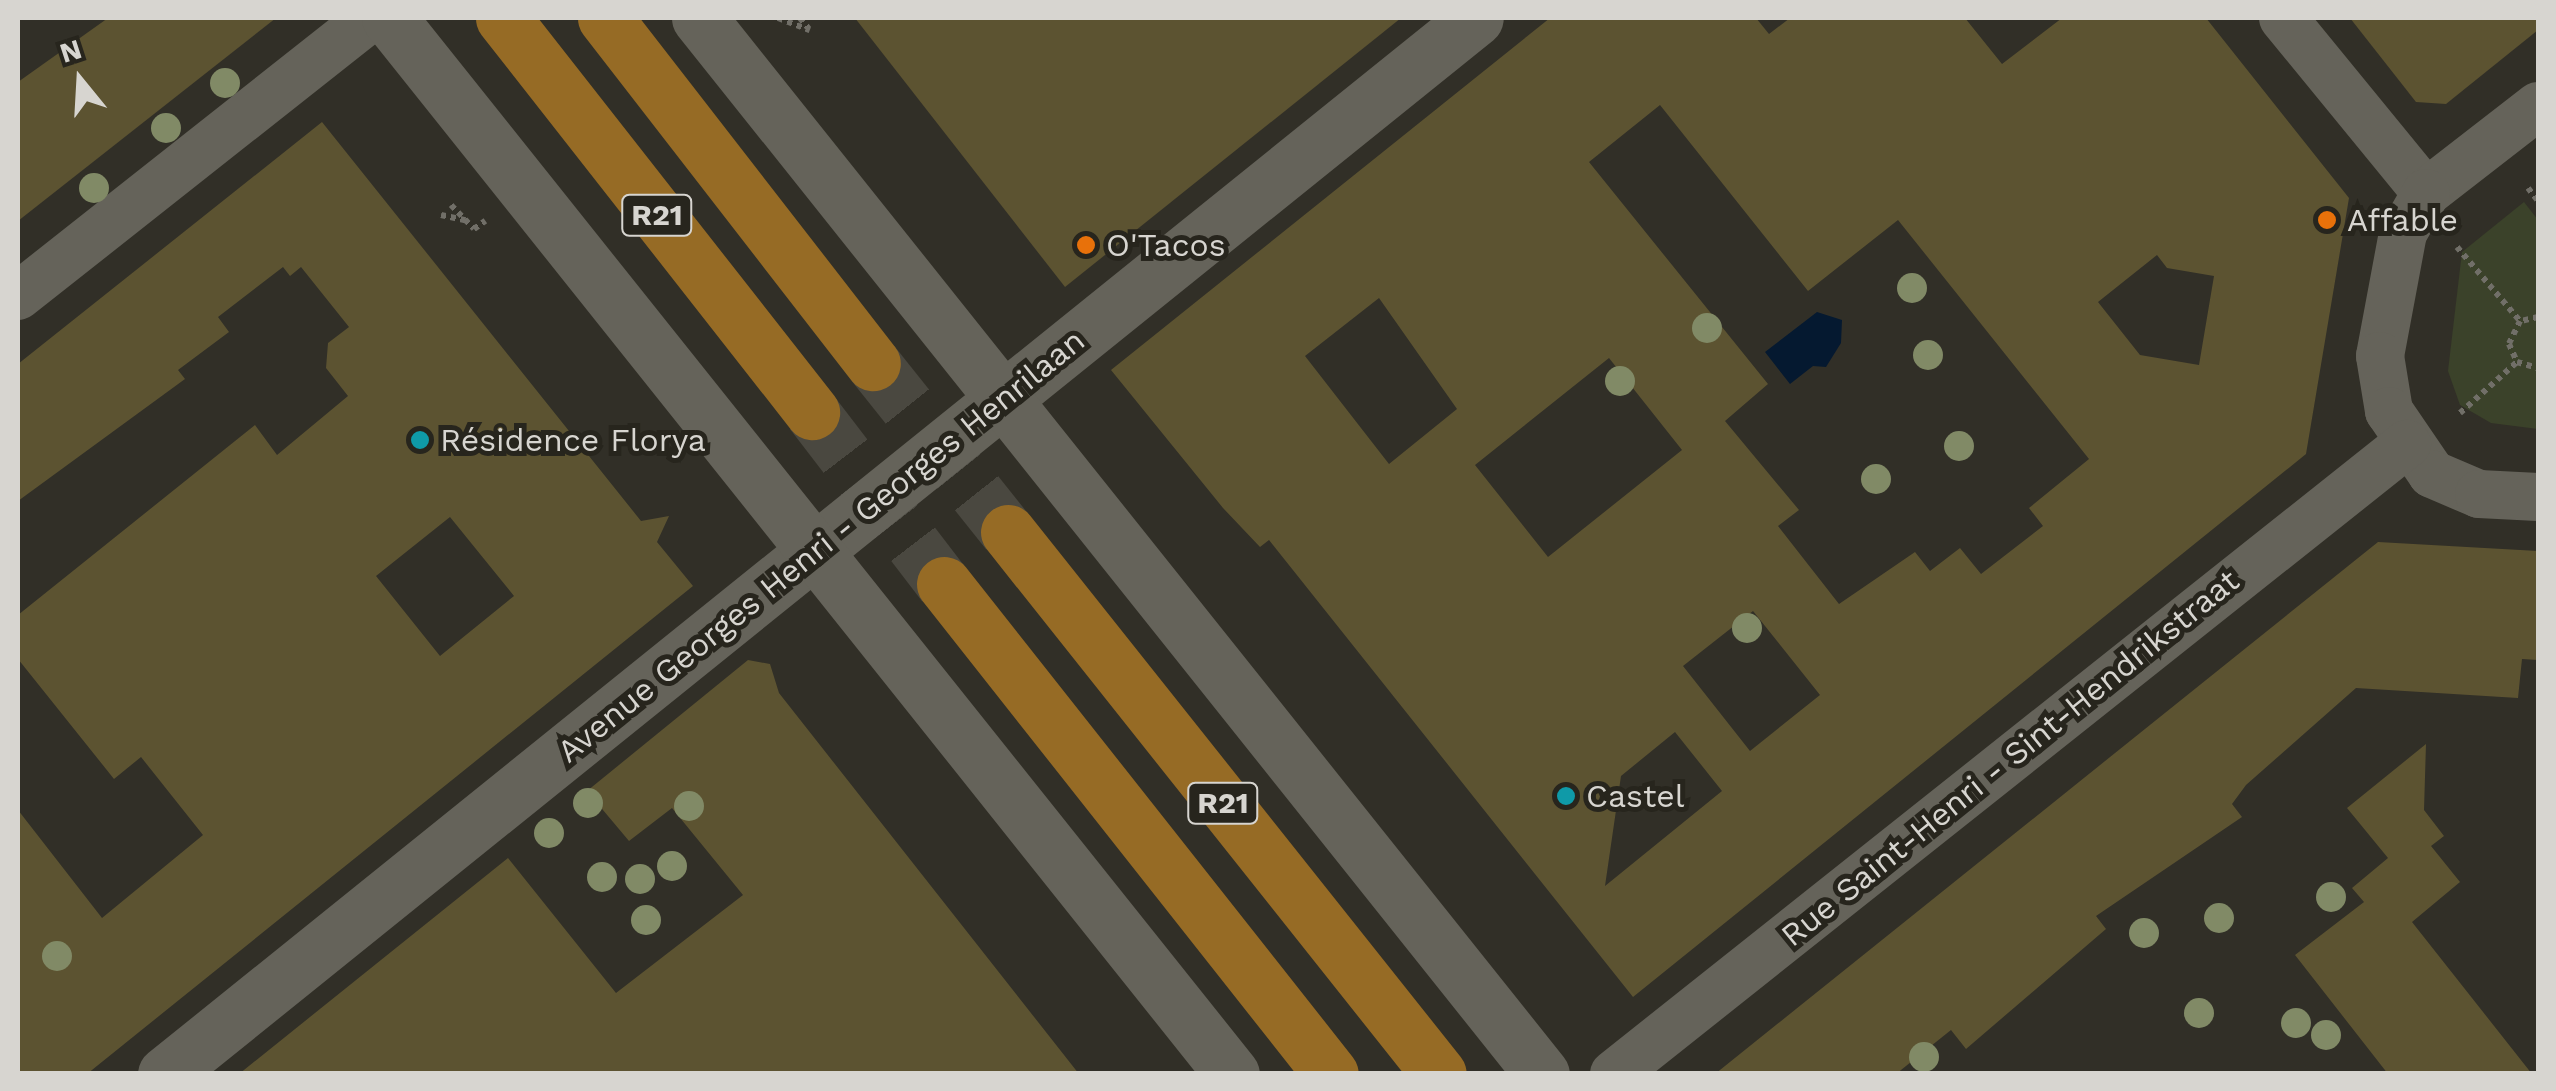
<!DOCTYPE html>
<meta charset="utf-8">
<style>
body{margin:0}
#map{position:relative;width:2556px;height:1091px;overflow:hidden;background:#312f27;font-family:"Work Sans",sans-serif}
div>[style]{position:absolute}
.green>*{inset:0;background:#3b422a}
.water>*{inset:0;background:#051930}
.building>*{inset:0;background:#5c5331}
.primary-tunnel>*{height:55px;margin-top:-27.5px;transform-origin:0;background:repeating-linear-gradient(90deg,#4a4840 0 55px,transparent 0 83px)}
.path>*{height:6px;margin-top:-3px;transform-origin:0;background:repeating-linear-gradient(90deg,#716f68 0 5px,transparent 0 10px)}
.minor>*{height:48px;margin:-24px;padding:0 24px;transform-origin:24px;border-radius:24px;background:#65635a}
.tertiary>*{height:55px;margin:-27.5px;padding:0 27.5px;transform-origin:27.5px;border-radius:27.5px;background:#65635a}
.secondary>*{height:55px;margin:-27.5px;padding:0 27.5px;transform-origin:27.5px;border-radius:27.5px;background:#65635a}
.primary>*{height:55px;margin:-27.5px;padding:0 27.5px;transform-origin:27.5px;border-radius:27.5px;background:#966b25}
.trees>*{width:30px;height:30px;margin:-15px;border-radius:50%;background:#818a66}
.dots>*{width:28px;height:28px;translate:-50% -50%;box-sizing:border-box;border:5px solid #27251d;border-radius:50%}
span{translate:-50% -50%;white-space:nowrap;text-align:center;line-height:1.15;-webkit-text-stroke:10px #27251d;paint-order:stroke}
.shield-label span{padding:2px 8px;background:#27251d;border:2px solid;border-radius:8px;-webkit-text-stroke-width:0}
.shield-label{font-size:30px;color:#d7d5d0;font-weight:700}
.poi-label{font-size:32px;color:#d7d5d0}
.left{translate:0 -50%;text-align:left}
.street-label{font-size:32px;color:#d7d5d0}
.frame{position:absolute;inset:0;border:20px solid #d7d5d0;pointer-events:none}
.north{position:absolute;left:30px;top:30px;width:100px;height:100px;-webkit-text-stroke:8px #27251d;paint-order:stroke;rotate:342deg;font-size:28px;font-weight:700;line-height:40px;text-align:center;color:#d7d5d0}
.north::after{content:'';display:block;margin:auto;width:35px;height:45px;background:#d7d5d0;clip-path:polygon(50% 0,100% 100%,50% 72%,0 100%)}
</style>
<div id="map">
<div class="green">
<div style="clip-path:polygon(2524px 202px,2538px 220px,2538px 429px,2491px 423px,2460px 405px,2448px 371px,2462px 252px)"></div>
</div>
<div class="water">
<div style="clip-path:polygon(1817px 312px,1842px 320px,1841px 343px,1826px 367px,1813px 366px,1790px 384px,1765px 352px)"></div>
</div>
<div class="building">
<div style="clip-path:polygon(108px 18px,276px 18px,18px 221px,18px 82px)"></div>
<div style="clip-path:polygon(855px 18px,1401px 18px,1065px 287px)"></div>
<div style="clip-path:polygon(evenodd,1550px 18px,1756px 18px,1769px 34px,1790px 18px,1965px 18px,2002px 64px,2062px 18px,2206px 18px,2349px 198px,2306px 454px,1633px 997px,1269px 540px,1260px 547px,1223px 508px,1111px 370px,1550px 18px,1660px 105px,1808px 291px,1898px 220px,2089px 459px,2029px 508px,2043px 526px,1981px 574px,1960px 548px,1930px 571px,1915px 552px,1839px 604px,1778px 526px,1799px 510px,1725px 421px,1768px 384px,1589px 162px,1660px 105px,1550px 18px,2157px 255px,2167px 268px,2214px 276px,2199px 365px,2140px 355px,2098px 302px,2157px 255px,1550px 18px,1379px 298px,1457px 409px,1389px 464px,1305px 356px,1379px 298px,1550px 18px,1609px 358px,1682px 450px,1548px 557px,1475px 465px,1609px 358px,1550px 18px,1753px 611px,1820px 695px,1750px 751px,1683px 666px,1753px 611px,1550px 18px,1675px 732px,1722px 791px,1605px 886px,1621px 776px,1675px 732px)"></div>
<div style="clip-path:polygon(2350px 18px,2538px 18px,2538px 30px,2446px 104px,2416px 102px)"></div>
<div style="clip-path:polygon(evenodd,322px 122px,641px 521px,669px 516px,657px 542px,693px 586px,87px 1074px,18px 1074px,18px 810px,102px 918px,203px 835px,141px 757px,114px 779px,18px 659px,18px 615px,255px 425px,277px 455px,348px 396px,326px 368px,328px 343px,349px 327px,301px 267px,290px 276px,283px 267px,218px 317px,229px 332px,178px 370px,185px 379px,18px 501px,18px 364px,322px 122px,450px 517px,514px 596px,440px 656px,376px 576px,450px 517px)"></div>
<div style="clip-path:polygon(2378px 542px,2538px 551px,2538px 660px,2522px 659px,2518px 698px,2356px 688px,2246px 785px,2232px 804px,2242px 817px,2096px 916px,2106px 929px,1966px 1049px,1951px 1030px,1896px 1074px,1715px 1074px)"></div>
<div style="clip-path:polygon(748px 660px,770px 664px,779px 693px,1079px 1074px,239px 1074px,508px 858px,616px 993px,743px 895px,672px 808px,629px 841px,587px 791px)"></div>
<div style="clip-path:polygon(2426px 744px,2424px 810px,2444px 836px,2431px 846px,2460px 882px,2412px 922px,2532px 1074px,2388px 1074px,2295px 955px,2364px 902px,2352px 888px,2388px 858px,2347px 808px)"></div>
</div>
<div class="primary-tunnel">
<div style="left:873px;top:363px;width:216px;rotate:51.4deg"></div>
<div style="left:812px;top:412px;width:217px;rotate:52.5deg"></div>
</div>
<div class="path">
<div style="left:778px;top:18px;width:34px;rotate:21deg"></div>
<div style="left:800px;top:18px;width:14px;rotate:51deg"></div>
<div style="left:2528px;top:188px;width:16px;rotate:52deg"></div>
<div style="left:451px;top:205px;width:33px;rotate:46deg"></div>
<div style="left:474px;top:229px;width:14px;rotate:-36deg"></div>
<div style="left:441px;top:215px;width:25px;rotate:12deg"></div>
<div style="left:2457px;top:247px;width:97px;rotate:49.6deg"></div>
<div style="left:2538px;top:317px;width:18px;rotate:167deg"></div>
<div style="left:2520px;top:321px;width:25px;rotate:116deg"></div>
<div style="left:2509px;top:344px;width:20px;rotate:66deg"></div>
<div style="left:2517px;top:362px;width:22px;rotate:16deg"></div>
<div style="left:2460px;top:413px;width:76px;rotate:-41.8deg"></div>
</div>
<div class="minor">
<div style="left:2283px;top:18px;width:226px;rotate:50.7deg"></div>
<div style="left:2538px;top:106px;width:142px;rotate:142.2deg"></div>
<div style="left:2426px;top:193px;width:46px;rotate:119.9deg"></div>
<div style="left:2403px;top:233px;width:125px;rotate:100.6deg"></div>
<div style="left:2380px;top:356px;width:56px;rotate:80.7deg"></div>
<div style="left:2389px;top:411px;width:76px;rotate:55.7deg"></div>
<div style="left:2432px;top:474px;width:51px;rotate:23.1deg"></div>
<div style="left:2479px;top:494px;width:59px;rotate:2.9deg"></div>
<div style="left:18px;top:296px;width:449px;rotate:-38.3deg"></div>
<div style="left:1614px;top:1074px;width:1013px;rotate:-38.47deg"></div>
</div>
<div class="tertiary">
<div style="left:165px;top:1074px;width:1683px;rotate:-38.85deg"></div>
</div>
<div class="secondary">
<div style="left:389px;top:18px;width:1351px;rotate:51.4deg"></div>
<div style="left:699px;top:18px;width:1351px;rotate:51.4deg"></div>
</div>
<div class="primary">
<div style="left:503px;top:18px;width:501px;rotate:51.89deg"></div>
<div style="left:605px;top:18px;width:437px;rotate:52.2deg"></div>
<div style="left:1008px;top:532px;width:692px;rotate:51.51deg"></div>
<div style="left:944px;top:584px;width:624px;rotate:51.7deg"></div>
</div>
<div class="trees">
<div style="left:225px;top:83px"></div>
<div style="left:166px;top:128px"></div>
<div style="left:94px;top:188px"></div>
<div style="left:1912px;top:288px"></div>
<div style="left:1707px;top:328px"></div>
<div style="left:1928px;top:355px"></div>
<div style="left:1620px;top:381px"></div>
<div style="left:1959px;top:446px"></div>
<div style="left:1876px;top:479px"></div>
<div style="left:1747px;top:628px"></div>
<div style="left:588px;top:803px"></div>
<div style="left:689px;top:806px"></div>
<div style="left:549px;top:833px"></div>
<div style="left:672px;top:866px"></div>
<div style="left:602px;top:877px"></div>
<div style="left:640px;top:879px"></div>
<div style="left:2331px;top:897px"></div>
<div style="left:2219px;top:918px"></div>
<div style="left:646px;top:920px"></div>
<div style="left:2144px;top:933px"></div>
<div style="left:57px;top:956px"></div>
<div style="left:2199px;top:1013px"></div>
<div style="left:2296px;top:1023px"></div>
<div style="left:2326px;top:1035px"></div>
<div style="left:1924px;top:1057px"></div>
</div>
<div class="dots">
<div style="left:2327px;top:220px;background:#e8710a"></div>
<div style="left:1086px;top:245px;background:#e8710a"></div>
<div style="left:420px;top:440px;background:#0f9aa8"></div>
<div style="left:1566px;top:796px;background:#0f9aa8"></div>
</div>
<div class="shield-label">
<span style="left:657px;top:215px">R21</span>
<span style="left:1223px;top:803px">R21</span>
</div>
<div class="poi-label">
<span class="left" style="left:2347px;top:220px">Affable</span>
<span class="left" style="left:1106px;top:245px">O'Tacos</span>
<span class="left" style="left:440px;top:440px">Résidence Florya</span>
<span class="left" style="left:1586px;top:796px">Castel</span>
</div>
<div class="street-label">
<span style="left:821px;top:546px;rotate:-39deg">Avenue Georges Henri - Georges Henrilaan</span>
<span style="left:2010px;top:758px;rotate:-39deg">Rue Saint-Henri - Sint-Hendrikstraat</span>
</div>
<div class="frame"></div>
<div class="north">N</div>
</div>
